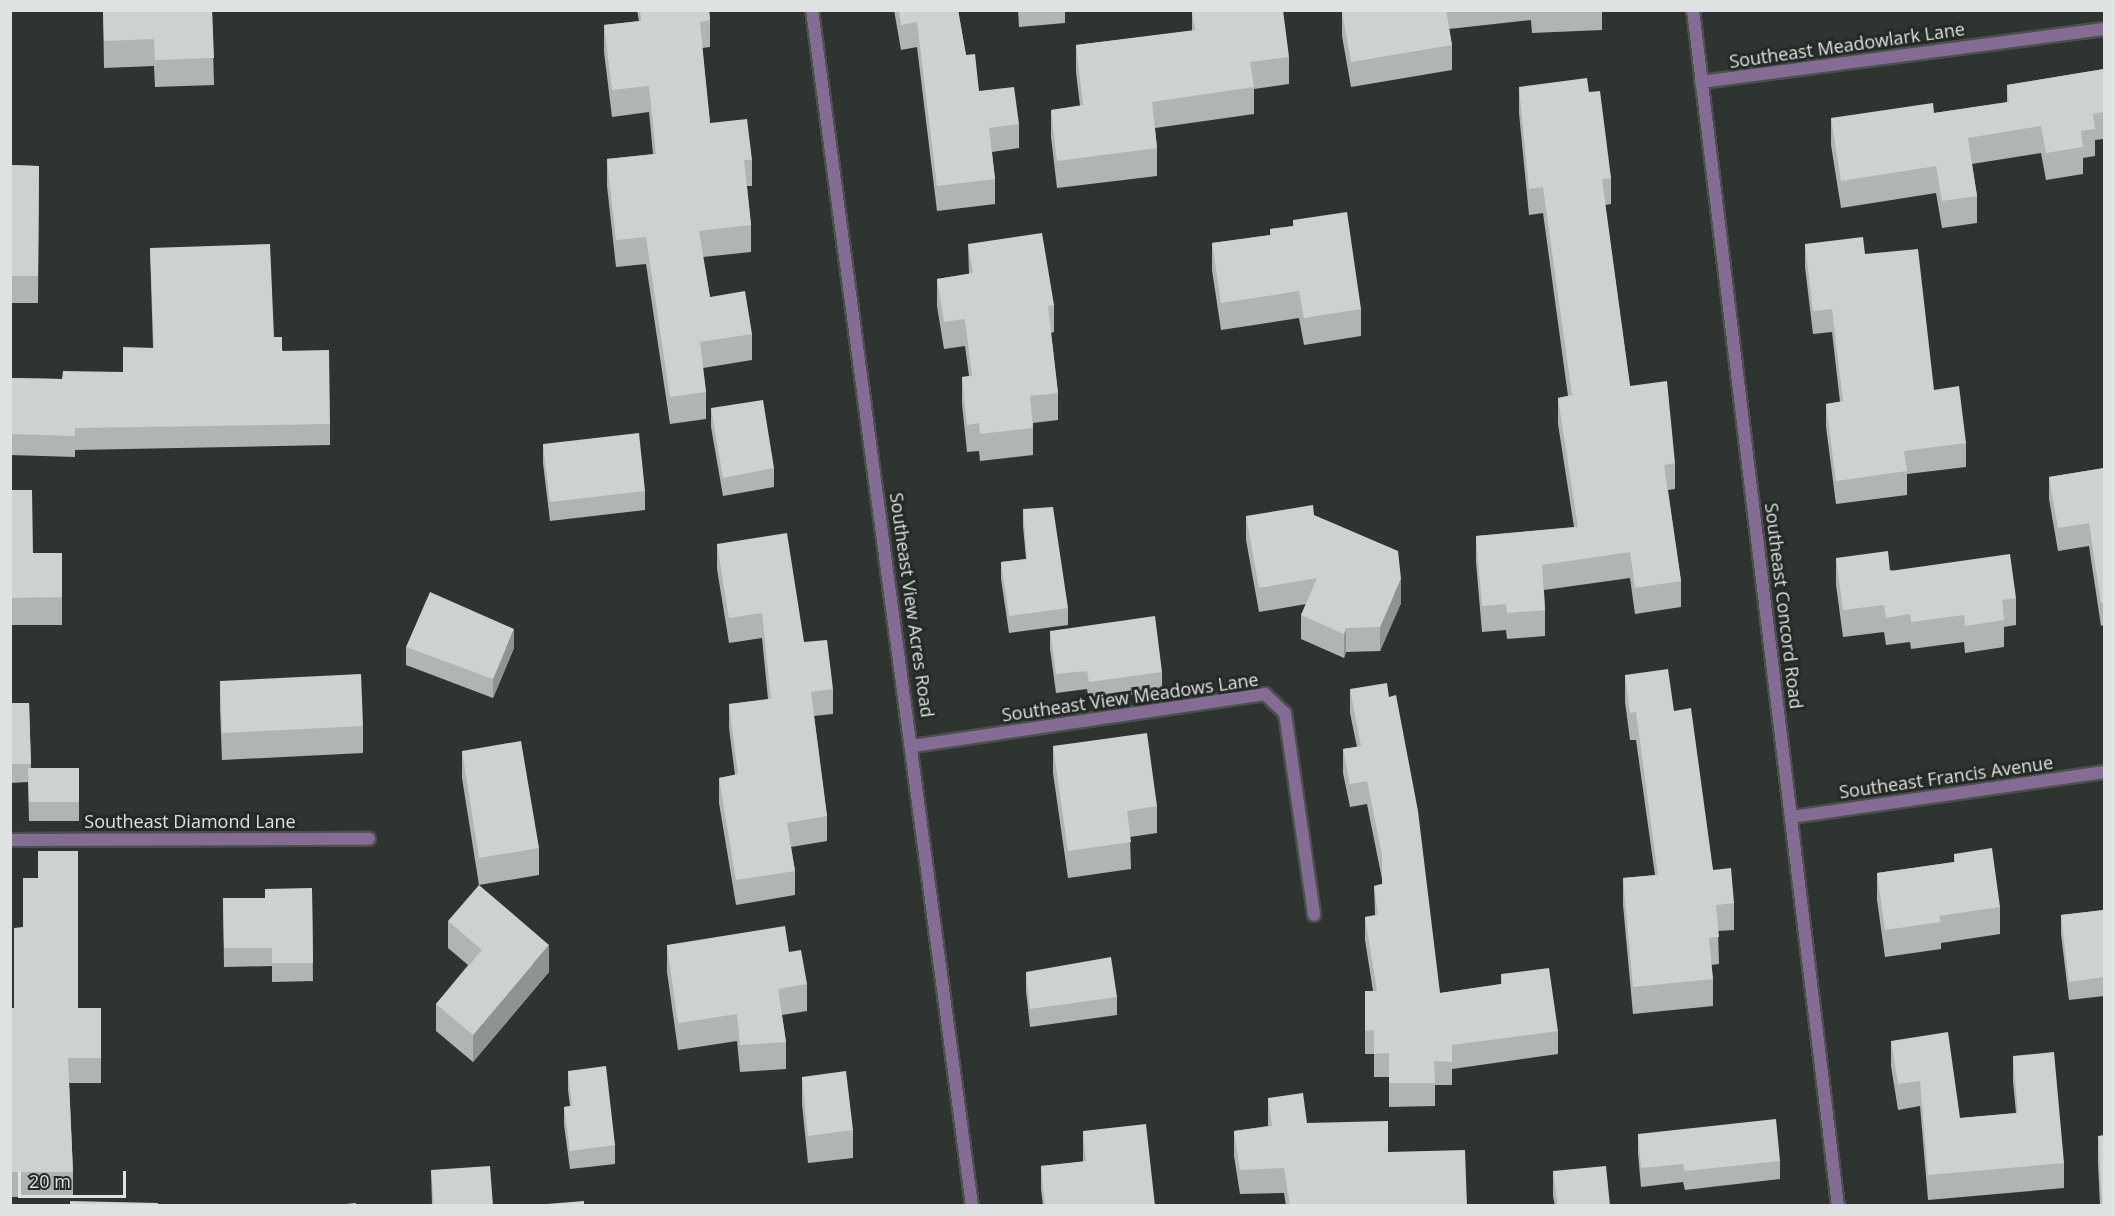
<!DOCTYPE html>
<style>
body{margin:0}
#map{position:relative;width:2115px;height:1216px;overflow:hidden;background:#2e3430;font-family:"Open Sans",sans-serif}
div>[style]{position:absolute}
.roads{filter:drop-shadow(2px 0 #4a504c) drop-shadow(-2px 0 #4a504c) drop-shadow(0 2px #4a504c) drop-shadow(0 -2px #4a504c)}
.street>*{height:12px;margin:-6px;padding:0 6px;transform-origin:6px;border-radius:6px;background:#856c94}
.wall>*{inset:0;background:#afb5b1}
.shaded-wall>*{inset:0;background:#8f9490}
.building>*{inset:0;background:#ccd3ce}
span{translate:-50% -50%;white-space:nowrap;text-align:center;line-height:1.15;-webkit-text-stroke:6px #242a26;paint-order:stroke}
.street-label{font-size:18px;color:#dee2e0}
.frame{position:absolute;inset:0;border:12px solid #dee2e0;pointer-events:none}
.scale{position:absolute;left:18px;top:1171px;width:108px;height:27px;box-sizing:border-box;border:3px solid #dee2e0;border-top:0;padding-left:8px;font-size:18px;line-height:21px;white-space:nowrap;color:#dee2e0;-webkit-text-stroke:4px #242a26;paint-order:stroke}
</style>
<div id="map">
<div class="roads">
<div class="street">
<div style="left:812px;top:10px;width:1207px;rotate:82.38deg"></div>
<div style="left:1693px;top:10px;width:1205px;rotate:83.09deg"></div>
<div style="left:1701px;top:82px;width:406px;rotate:-7.5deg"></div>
<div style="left:913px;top:746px;width:356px;rotate:-8.4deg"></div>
<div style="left:1265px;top:694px;width:28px;rotate:44deg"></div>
<div style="left:1285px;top:713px;width:204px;rotate:81.8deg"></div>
<div style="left:1792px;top:817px;width:315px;rotate:-8.2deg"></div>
<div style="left:10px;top:840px;width:359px;rotate:-0.2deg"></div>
</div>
</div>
<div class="wall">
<div style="clip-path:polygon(103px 10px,212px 10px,214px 85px,155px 87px,154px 66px,104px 68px)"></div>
<div style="clip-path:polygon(637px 10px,709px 10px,710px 20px,710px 47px,702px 48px,710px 123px,752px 160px,752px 186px,747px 186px,751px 225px,751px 252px,703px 257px,710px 297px,752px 334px,752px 360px,703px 368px,706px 392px,706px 419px,670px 424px,646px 264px,616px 267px,607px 186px,607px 159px,653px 154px,649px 112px,612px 117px,604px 52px,604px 25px,639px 21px)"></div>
<div style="clip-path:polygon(894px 10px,958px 10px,966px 55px,979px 91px,1019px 124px,1019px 148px,992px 152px,995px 179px,995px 204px,937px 211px,917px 47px,901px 50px)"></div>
<div style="clip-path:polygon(1018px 10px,1065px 10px,1065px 23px,1019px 27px)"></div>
<div style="clip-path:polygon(1602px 10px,1602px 30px,1532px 33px,1531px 20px,1449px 29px,1452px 45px,1452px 70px,1351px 87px,1342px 36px,1342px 12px,1348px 11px)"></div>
<div style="clip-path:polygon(1192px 11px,1289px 57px,1289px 84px,1254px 89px,1254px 114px,1155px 128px,1157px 148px,1157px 176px,1057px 188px,1051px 137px,1051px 110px,1080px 106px,1076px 72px,1076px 45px,1192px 31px)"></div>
<div style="clip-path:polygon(2104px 69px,2104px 139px,2095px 140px,2095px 156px,2083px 158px,2083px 174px,2046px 180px,2041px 153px,1972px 164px,1977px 196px,1977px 223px,1942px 228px,1936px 193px,1841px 208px,1831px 145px,1831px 118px,1934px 113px,2007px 102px,2007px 85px)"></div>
<div style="clip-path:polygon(1519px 87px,1589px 92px,1611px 178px,1611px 204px,1605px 205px,1630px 386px,1675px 463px,1675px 489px,1668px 490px,1681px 581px,1681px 607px,1635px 614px,1630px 578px,1544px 590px,1545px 610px,1545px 636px,1507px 639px,1506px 630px,1482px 632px,1476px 562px,1476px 536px,1574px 527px,1558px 424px,1558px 398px,1568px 396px,1543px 213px,1529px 215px,1519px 113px)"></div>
<div style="clip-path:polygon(10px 165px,39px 166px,38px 303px,10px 303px)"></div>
<div style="clip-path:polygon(1293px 220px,1361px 309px,1361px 336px,1304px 345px,1299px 318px,1221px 330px,1212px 270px,1212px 243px,1270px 235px,1270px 229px,1293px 226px)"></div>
<div style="clip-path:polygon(968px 244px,1054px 305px,1054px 332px,1051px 333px,1058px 393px,1058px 420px,1033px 423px,1033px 455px,980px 461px,979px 451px,967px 452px,962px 404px,962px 377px,969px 376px,965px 346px,944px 349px,937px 306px,937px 279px,969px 274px)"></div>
<div style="clip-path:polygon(1805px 244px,1865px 254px,1934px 390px,1966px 443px,1966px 467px,1907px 474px,1907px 495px,1836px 504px,1826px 427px,1826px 404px,1840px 402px,1832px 332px,1813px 334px,1805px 267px)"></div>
<div style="clip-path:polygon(150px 248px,274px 337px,330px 424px,330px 445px,75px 450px,75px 457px,10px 455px,10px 378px,62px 379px,123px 372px,153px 348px)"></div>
<div style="clip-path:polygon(711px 408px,774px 468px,774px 487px,723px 496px,711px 427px)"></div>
<div style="clip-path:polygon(543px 444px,645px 491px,645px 510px,550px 521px,543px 463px)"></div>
<div style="clip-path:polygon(2104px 468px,2104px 625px,2101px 626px,2089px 546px,2058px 551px,2049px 499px,2049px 477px)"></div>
<div style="clip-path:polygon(10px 490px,33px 553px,62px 553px,62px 625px,10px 625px)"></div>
<div style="clip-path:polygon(1023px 509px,1068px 608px,1068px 625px,1009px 633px,1001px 579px,1001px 562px,1026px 559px,1023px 526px)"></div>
<div style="clip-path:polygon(1314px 515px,1401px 603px,1380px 651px,1346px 652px,1344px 658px,1301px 639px,1301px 615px,1306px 604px,1259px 612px,1246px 540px,1246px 516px)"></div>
<div style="clip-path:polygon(717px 544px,804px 642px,833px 689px,833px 714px,814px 716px,827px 816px,827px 841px,791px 847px,795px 871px,795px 895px,736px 905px,719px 803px,719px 778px,735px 775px,729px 728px,729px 704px,768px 699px,762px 638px,729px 643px,717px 569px)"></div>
<div style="clip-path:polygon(1836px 558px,2016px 598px,2016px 625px,2004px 627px,2004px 647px,1965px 653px,1964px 642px,1911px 649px,1910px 642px,1886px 645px,1884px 632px,1843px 637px,1836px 585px)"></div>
<div style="clip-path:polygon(1050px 631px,1162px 672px,1162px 691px,1089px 700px,1087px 689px,1056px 693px,1050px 649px)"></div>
<div style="clip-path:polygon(406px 647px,514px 648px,493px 698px,406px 665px)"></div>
<div style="clip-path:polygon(1625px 675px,1674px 711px,1713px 870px,1734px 903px,1734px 930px,1718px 931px,1719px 964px,1711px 965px,1713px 979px,1713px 1006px,1633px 1014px,1623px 905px,1623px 878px,1655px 875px,1636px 740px,1630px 740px,1625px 702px)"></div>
<div style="clip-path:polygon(220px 681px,363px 726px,363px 753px,222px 760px,220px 708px)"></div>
<div style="clip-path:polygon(1350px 689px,1440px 993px,1501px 984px,1501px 974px,1558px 1031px,1558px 1054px,1452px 1069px,1452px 1085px,1435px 1085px,1435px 1106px,1389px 1107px,1389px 1077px,1374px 1077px,1374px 1054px,1365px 1054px,1365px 991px,1373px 991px,1365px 940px,1365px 917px,1375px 915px,1374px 886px,1382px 884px,1382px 879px,1367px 804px,1350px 807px,1343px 773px,1343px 749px,1357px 747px,1350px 713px)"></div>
<div style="clip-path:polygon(10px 703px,29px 703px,31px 768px,79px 768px,79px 821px,29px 821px,28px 782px,10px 783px)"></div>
<div style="clip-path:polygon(1053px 746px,1157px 806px,1157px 833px,1130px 837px,1131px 869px,1068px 878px,1053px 773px)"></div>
<div style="clip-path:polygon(462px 751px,539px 848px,539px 875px,479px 885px,462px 778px)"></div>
<div style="clip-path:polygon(1954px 854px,2000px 907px,2000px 934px,1941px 943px,1941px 949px,1885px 957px,1877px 900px,1877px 873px,1954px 862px)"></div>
<div style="clip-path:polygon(312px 888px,313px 981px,272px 982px,272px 966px,224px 967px,223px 898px,265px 898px)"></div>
<div style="clip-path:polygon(2104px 910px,2104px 996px,2069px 1000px,2061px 934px,2061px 915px)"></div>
<div style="clip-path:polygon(448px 921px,549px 972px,473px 1062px,436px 1031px,436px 1004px,468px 965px,448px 948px)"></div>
<div style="clip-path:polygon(23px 927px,78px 1008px,101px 1008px,101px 1083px,69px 1083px,73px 1172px,73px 1197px,10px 1197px,10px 1008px,14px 1008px)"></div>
<div style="clip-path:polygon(667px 945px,789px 952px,807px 984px,807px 1011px,782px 1015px,786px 1042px,786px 1069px,740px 1072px,737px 1041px,678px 1050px,667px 972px)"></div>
<div style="clip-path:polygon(1026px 972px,1117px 997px,1117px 1015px,1030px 1027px,1026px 991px)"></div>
<div style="clip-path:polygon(1891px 1041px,1960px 1118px,2016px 1113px,2013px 1081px,2013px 1056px,2064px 1163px,2064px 1188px,1928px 1200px,1920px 1106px,1898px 1110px,1891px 1066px)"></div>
<div style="clip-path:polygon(568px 1071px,615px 1145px,615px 1164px,570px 1169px,564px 1125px,564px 1107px,570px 1106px,568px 1090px)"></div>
<div style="clip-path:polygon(802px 1077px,853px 1130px,853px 1158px,808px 1163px,802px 1104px)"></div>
<div style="clip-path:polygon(1268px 1098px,1307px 1123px,1388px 1152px,1467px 1206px,1286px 1206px,1284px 1193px,1240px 1194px,1234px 1156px,1234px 1131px,1268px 1126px)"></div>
<div style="clip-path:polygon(1083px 1131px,1155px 1206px,1043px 1206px,1041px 1189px,1041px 1166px,1083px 1162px)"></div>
<div style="clip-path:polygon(1638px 1134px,1780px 1161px,1780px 1179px,1685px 1190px,1683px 1182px,1641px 1187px,1638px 1153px)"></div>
<div style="clip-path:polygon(2098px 1136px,2104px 1206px,2100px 1206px,2098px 1163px)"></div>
<div style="clip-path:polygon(431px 1170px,493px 1206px,432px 1206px)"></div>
<div style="clip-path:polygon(1553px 1171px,1610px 1206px,1555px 1206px,1553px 1196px)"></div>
</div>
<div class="shaded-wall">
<div style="clip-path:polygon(1401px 579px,1401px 603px,1380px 651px,1380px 627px)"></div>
<div style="clip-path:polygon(1346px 628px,1346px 652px,1344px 658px,1344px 634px)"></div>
<div style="clip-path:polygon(514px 629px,514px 648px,493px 698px,493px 679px)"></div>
<div style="clip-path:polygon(549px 945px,549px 972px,473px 1062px,473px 1035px)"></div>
</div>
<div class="building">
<div style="clip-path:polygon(103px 10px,212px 10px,214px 58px,155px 60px,154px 39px,104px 41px)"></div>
<div style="clip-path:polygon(640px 10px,709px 10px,710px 20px,700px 22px,710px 123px,747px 119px,752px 160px,744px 160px,751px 225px,699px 231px,710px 297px,745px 291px,752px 334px,700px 342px,706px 392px,670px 397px,646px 237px,616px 240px,607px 159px,656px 154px,649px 86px,612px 90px,604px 25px,641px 21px)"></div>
<div style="clip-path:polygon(899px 10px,958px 10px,966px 55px,975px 54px,979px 91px,1014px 87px,1019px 124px,989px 128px,995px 179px,937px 186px,917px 22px,901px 25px)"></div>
<div style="clip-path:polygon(1198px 10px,1283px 10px,1289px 57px,1250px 62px,1254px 87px,1152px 102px,1157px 148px,1057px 161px,1051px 110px,1083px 105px,1076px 45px,1195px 30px,1192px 11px)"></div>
<div style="clip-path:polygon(1349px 10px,1446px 10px,1452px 45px,1351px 62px,1342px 12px)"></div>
<div style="clip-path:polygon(2104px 69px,2104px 112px,2093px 114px,2095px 129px,2081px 131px,2083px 147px,2046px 153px,2041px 126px,1968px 138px,1977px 196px,1942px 201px,1936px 166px,1841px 181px,1831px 118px,1933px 103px,1934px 113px,2009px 102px,2007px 85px)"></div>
<div style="clip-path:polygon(1587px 78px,1589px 92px,1600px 91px,1611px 178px,1602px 179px,1630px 386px,1667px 381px,1675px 463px,1664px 465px,1681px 581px,1635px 588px,1630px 552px,1542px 565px,1545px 610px,1507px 613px,1506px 604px,1482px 606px,1476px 536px,1578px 527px,1558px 398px,1572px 395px,1543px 187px,1529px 189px,1519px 87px)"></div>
<div style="clip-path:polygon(10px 165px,39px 166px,38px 276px,10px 276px)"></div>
<div style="clip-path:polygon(1347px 212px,1361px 309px,1304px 318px,1299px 291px,1221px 303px,1212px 243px,1271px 235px,1270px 229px,1294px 226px,1293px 220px)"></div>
<div style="clip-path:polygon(1042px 233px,1054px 305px,1048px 306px,1058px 393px,1030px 396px,1033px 428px,980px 434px,979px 423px,967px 425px,962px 377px,972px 376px,965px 319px,944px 322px,937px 279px,973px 273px,968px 244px)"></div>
<div style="clip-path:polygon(1863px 237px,1865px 254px,1918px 249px,1934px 390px,1959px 386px,1966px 443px,1904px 451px,1907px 471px,1836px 481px,1826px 404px,1843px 401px,1832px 309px,1813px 311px,1805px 244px)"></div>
<div style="clip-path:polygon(270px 244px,274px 337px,282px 337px,282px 351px,329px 350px,330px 424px,75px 428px,75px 436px,10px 434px,10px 378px,62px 379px,63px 371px,123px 372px,123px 347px,154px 348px,150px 248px)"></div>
<div style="clip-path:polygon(763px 400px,774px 468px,723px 478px,711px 408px)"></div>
<div style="clip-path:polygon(639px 433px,645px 491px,550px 502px,543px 444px)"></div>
<div style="clip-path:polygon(2104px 468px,2104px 603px,2101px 603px,2089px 523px,2058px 528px,2049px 477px)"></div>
<div style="clip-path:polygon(10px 490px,32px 490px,33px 553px,62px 553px,62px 597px,10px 598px)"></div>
<div style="clip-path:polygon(1313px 505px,1314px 515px,1398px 551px,1401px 579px,1380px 627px,1346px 628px,1344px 634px,1301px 615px,1317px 578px,1259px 588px,1246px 516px)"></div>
<div style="clip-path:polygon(1053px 507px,1068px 608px,1009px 616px,1001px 562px,1027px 559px,1023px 509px)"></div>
<div style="clip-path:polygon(787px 533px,804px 642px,827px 640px,833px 689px,811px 692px,827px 816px,787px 823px,795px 871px,736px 880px,719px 778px,738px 774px,729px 704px,771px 699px,762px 613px,729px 618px,717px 544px)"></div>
<div style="clip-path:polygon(1888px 551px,1890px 571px,2010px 554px,2016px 598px,2002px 600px,2004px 620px,1965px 626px,1964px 615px,1911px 622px,1910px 614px,1886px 618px,1884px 605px,1843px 610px,1836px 558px)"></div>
<div style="clip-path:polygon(430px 592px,514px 629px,493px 679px,406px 647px)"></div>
<div style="clip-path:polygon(1155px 616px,1162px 672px,1089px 682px,1087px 671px,1056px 674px,1050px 631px)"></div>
<div style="clip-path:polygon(1668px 669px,1674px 711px,1691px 708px,1713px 870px,1731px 868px,1734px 903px,1716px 905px,1719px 937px,1709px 938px,1713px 979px,1633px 987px,1623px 878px,1658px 875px,1636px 712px,1630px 713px,1625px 675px)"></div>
<div style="clip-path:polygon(361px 674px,363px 726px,222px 733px,220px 681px)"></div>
<div style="clip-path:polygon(1387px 683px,1389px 697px,1396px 695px,1418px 811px,1440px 993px,1502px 984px,1501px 974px,1549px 968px,1558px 1031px,1452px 1045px,1452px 1062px,1434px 1061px,1435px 1083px,1389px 1083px,1389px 1053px,1374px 1054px,1374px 1030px,1365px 1031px,1365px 991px,1377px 991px,1365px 917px,1378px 915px,1374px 886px,1382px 884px,1382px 855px,1367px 781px,1350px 784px,1343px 749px,1361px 746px,1350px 689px)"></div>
<div style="clip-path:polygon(10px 703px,29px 703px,31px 764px,10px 764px)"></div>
<div style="clip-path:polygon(1147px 733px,1157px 806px,1127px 811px,1131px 842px,1068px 851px,1053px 746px)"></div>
<div style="clip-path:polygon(521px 741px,539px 848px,479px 858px,462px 751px)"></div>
<div style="clip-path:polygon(28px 768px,79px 768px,79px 802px,29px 802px)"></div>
<div style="clip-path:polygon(1992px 848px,2000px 907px,1939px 916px,1941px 922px,1885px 930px,1877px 873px,1955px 862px,1954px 854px)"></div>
<div style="clip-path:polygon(38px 851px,78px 851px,78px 1008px,101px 1008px,101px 1058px,68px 1058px,73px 1172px,10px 1172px,10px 1008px,14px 1008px,14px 928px,23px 927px,23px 878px,38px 878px)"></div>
<div style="clip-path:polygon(479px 885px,549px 945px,473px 1035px,436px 1004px,482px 950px,448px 921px)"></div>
<div style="clip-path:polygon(312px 888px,313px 963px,272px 963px,272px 948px,224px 948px,223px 898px,265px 898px,265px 889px)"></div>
<div style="clip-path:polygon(2104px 910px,2104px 977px,2069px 982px,2061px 915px)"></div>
<div style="clip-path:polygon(785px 926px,789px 952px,801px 950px,807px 984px,778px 989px,786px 1042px,740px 1045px,737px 1014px,678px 1023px,667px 945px)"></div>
<div style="clip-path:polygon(1111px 957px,1117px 997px,1030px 1009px,1026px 972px)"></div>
<div style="clip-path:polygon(1948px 1032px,1960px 1118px,2018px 1113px,2013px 1056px,2054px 1052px,2064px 1163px,1928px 1175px,1920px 1081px,1898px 1084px,1891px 1041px)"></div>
<div style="clip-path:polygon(606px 1066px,615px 1145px,570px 1151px,564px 1107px,572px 1106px,568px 1071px)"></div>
<div style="clip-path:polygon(846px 1071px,853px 1130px,808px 1136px,802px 1077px)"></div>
<div style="clip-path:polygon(1303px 1093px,1307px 1123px,1388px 1121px,1388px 1152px,1465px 1150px,1467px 1206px,1290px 1206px,1284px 1168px,1240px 1170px,1234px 1131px,1272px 1126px,1268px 1098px)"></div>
<div style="clip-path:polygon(1776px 1119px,1780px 1161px,1685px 1171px,1683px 1164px,1641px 1168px,1638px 1134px)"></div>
<div style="clip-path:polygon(1146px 1124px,1155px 1206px,1045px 1206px,1041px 1166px,1086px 1161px,1083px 1131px)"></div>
<div style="clip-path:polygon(2104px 1135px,2104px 1206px,2102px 1206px,2098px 1136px)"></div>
<div style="clip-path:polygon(490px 1166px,493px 1206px,434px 1206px,431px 1170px)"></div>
<div style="clip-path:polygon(1606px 1166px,1610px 1206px,1558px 1206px,1553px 1171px)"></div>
<div style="clip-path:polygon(70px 1201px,158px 1203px,158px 1206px,70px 1206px)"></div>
<div style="clip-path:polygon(584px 1201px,584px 1206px,522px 1206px)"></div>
<div style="clip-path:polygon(356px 1203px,356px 1206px,327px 1206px)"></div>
</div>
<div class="street-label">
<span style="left:1847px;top:45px;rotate:-8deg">Southeast Meadowlark Lane</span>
<span style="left:912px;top:605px;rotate:82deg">Southeast View Acres Road</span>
<span style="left:1784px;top:606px;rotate:83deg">Southeast Concord Road</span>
<span style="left:1130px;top:697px;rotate:-8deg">Southeast View Meadows Lane</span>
<span style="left:1946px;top:777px;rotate:-8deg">Southeast Francis Avenue</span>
<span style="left:190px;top:821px">Southeast Diamond Lane</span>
</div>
<div class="frame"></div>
<div class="scale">20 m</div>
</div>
